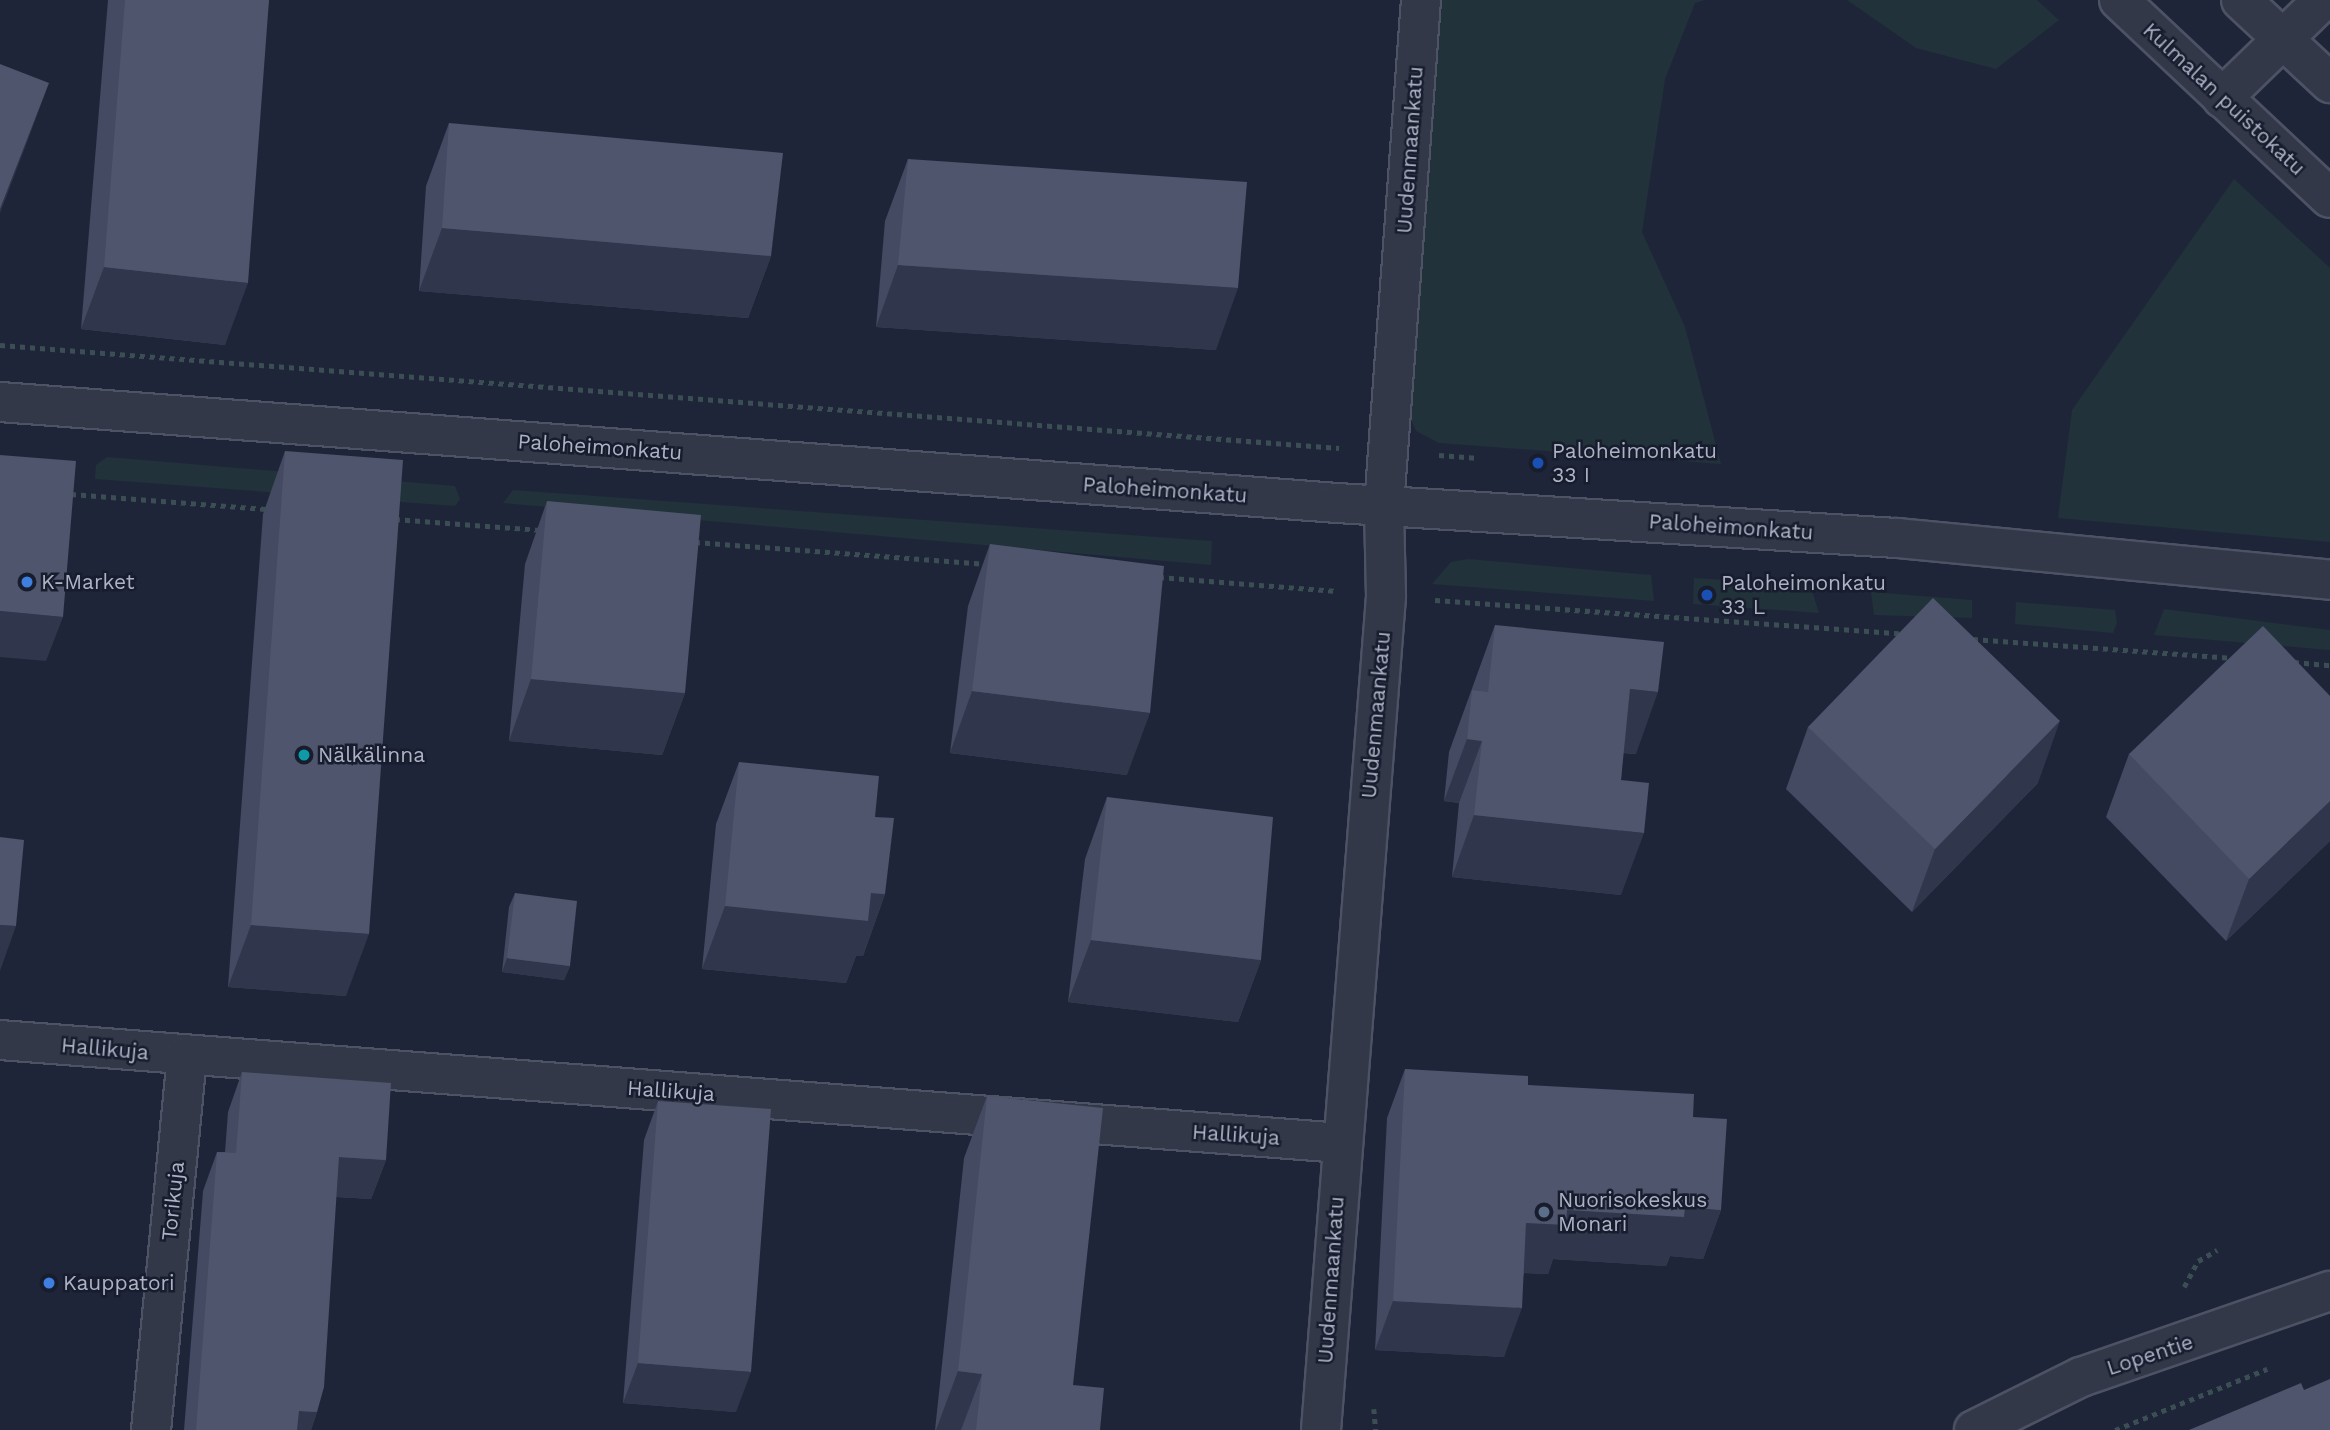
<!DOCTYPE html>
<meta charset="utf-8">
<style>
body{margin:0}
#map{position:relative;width:2330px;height:1430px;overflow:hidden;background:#1f2539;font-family:"Work Sans",sans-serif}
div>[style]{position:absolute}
.green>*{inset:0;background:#21323a}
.path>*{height:4.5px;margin-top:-2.25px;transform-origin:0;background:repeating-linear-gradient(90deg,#3b4e54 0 5px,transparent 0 10px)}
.roads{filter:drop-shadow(2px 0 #4d5264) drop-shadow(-2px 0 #4d5264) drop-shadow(0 2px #4d5264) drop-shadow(0 -2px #4d5264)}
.minor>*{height:38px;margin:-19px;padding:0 19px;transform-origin:19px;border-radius:19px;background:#333849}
.wall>*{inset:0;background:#434a61}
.shaded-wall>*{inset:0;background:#30364c}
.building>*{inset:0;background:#4e556c}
.dots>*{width:19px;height:19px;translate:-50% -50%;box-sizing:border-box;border:4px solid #181d2e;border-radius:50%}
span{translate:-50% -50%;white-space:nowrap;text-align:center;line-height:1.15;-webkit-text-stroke:5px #181d2e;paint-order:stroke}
.street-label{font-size:21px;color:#adb2c6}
.poi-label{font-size:21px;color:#adb2c6}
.left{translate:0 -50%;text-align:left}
</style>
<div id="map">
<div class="green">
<div style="clip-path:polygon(1442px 0,1705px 0,1695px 3px,1665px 79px,1642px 232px,1685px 327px,1721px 464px,1439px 443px,1416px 431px,1409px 415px)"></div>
<div style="clip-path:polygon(1847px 0,2037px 0,2059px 20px,1996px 69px,1916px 48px)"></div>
<div style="clip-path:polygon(2234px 179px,2330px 268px,2330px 542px,2058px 518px,2072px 410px)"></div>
<div style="clip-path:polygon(107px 457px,455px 486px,460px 499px,455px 506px,95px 479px,96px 465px)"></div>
<div style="clip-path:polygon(513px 490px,1212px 541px,1211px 565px,503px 503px)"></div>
<div style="clip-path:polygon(1468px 559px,1651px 575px,1654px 601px,1432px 584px,1451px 562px)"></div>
<div style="clip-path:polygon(1694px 578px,1810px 585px,1819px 613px,1693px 604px)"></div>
<div style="clip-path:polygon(1871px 592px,1972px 600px,1972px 618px,1874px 615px)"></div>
<div style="clip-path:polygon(2016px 602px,2115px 610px,2117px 623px,2113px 633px,2015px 624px)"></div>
<div style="clip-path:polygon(2164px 609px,2330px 630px,2330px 650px,2154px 635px)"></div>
</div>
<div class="path">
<div style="left:0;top:345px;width:1343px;rotate:4.4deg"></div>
<div style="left:1439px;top:455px;width:40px;rotate:4.3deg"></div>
<div style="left:71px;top:494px;width:198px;rotate:4.4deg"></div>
<div style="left:395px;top:519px;width:145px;rotate:4.3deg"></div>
<div style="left:695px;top:542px;width:293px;rotate:4.3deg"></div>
<div style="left:1159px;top:577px;width:178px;rotate:4.5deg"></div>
<div style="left:1435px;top:600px;width:471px;rotate:4.1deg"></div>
<div style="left:1973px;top:639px;width:261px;rotate:4.2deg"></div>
<div style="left:2294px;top:662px;width:36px;rotate:5deg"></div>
<div style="left:2184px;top:1287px;width:30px;rotate:-62deg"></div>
<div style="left:2198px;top:1261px;width:22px;rotate:-30deg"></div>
<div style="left:1374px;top:1409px;width:21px;rotate:85deg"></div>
<div style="left:2115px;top:1430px;width:164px;rotate:-21.9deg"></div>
</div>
<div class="roads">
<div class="minor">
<div style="left:2119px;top:0;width:289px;rotate:43.2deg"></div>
<div style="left:2241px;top:0;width:122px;rotate:43deg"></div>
<div style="left:2222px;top:98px;width:141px;rotate:-44.1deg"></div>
<div style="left:0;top:402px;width:1341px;rotate:4.32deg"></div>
<div style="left:1337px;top:503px;width:561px;rotate:3.58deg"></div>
<div style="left:1897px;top:538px;width:435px;rotate:5.5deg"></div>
<div style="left:0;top:1040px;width:1346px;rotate:4.39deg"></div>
<div style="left:151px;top:1430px;width:376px;rotate:-84.5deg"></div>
<div style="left:1321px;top:1430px;width:837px;rotate:-85.54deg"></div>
<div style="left:1386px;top:596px;width:90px;rotate:-91.3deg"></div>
<div style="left:1384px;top:506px;width:507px;rotate:-85.82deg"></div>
<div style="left:1974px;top:1430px;width:119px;rotate:-26.4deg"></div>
<div style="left:2081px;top:1377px;width:263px;rotate:-19.1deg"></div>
</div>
</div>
<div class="wall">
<div style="clip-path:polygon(108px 0,269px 0,225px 345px,81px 329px)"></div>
<div style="clip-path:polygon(449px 123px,771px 256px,748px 318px,419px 291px,426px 186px)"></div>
<div style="clip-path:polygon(908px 159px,1216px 350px,876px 327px,885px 221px)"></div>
<div style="clip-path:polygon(285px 451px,346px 996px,228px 987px,263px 514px)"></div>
<div style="clip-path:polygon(547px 501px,685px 693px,662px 755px,509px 741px,525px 564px)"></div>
<div style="clip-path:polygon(990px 544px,1127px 775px,950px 753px,968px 606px)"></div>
<div style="clip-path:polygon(1495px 625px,1636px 754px,1623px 753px,1621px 780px,1621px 895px,1452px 877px,1459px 803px,1444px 801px,1449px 752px)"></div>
<div style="clip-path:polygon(2330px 696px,2330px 841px,2226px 941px,2106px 817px,2129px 754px)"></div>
<div style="clip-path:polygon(1808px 727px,2038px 783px,1912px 912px,1786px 789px)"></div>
<div style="clip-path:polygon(739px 762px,875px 817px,885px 894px,863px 956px,856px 956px,846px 983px,702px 969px,716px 824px)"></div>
<div style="clip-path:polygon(1107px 797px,1261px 960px,1238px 1022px,1068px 1002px,1085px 859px)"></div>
<div style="clip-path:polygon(515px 893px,570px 966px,564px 980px,502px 972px,509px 907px)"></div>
<div style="clip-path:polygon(1405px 1069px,1528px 1085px,1693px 1117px,1721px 1210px,1703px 1259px,1670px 1256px,1666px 1266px,1553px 1259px,1548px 1274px,1524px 1273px,1504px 1357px,1375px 1350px,1387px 1118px)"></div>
<div style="clip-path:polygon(242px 1072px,386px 1160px,371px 1199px,336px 1197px,317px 1412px,311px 1430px,184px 1430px,203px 1191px,217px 1152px,225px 1152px,228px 1112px)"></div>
<div style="clip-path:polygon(987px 1096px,1073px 1385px,1100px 1430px,935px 1430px,964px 1158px)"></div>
<div style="clip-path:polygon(658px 1101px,736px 1412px,623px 1403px,644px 1140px)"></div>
</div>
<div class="shaded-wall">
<div style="clip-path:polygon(49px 83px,26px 145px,0 213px,0 209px)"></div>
<div style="clip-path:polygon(442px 228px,771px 256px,748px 318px,419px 291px)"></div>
<div style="clip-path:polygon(898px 265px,1238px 288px,1216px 350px,876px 327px)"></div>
<div style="clip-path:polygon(104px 267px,248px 283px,225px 345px,81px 329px)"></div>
<div style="clip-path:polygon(0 611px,63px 617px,46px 661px,0 657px)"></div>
<div style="clip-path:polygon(531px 679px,685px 693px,662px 755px,509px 741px)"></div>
<div style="clip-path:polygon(1630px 689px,1658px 692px,1636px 754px,1608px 751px)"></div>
<div style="clip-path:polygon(972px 691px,1150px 713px,1127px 775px,950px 753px)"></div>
<div style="clip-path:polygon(2060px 721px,2038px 783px,1912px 912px,1935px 849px)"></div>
<div style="clip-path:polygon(1467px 739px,1482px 741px,1459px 803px,1444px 801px)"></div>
<div style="clip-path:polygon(2330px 801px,2330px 841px,2226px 941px,2249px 879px)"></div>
<div style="clip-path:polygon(1474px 815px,1644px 833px,1621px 895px,1452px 877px)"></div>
<div style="clip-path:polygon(871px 893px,885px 894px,863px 956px,856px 956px,846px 983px,702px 969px,725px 906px)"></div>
<div style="clip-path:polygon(0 925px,16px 926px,0 971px)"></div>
<div style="clip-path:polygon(251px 925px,369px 934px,346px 996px,228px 987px)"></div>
<div style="clip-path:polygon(1091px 940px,1261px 960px,1238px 1022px,1068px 1002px)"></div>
<div style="clip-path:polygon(507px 958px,570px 966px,564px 980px,502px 972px)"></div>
<div style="clip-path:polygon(339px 1157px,386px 1160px,371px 1199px,324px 1196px)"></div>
<div style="clip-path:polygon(1685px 1207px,1721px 1210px,1703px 1259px,1670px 1256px,1666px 1266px,1553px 1259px,1548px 1274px,1509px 1272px,1526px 1223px,1567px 1210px)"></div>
<div style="clip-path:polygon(1393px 1301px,1522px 1308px,1504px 1357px,1375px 1350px)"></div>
<div style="clip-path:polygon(638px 1363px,751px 1372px,736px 1412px,623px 1403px)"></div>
<div style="clip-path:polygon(958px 1371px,982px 1374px,961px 1430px,936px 1430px)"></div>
<div style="clip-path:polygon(299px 1411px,317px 1412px,311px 1430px,292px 1430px)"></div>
</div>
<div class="building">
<div style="clip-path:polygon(125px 0,269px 0,248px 283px,104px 267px)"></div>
<div style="clip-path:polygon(0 64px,49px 83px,0 209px)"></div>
<div style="clip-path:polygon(449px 123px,783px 153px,771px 256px,442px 228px)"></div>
<div style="clip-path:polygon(908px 159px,1247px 182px,1238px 288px,898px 265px)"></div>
<div style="clip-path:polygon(285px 451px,403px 460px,369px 934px,251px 925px)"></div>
<div style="clip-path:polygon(0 455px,76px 461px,63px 617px,0 611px)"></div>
<div style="clip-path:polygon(547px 501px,701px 515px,685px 693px,531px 679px)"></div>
<div style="clip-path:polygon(990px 544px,1164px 566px,1150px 713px,972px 691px)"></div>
<div style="clip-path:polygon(1933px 598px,2060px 721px,1935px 849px,1808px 727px)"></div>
<div style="clip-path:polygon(1495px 625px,1664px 642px,1658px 692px,1630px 689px,1621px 780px,1649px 783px,1644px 833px,1474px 815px,1482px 741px,1467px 739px,1472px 690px,1488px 692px)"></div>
<div style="clip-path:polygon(2263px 626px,2330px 696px,2330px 801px,2249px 879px,2129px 754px)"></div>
<div style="clip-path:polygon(739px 762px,879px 776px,875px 817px,894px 818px,885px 894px,871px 893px,868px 921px,725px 906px)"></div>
<div style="clip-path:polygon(1107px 797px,1273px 817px,1261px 960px,1091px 940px)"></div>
<div style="clip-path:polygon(0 837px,24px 840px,16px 926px,0 925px)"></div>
<div style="clip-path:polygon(515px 893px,577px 901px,570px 966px,507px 958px)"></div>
<div style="clip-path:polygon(1405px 1069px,1528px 1076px,1528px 1085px,1694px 1094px,1693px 1117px,1727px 1119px,1721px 1210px,1685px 1207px,1684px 1217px,1567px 1210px,1566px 1225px,1526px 1223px,1522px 1308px,1393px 1301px)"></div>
<div style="clip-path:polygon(242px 1072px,391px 1083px,386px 1160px,339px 1157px,324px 1387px,317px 1412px,299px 1411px,297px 1430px,196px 1430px,217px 1152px,236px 1153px)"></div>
<div style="clip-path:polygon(987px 1096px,1103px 1108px,1073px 1385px,1104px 1388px,1100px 1430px,976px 1430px,982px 1374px,958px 1371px)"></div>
<div style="clip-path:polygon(658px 1101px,771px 1109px,751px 1372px,638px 1363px)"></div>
<div style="clip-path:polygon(2330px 1379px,2330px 1430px,2189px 1430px,2301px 1383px,2304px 1390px)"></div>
</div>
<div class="dots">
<div style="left:1538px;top:463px;background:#1a4fb4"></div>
<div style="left:27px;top:582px;background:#3f7fe0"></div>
<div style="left:1707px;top:595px;background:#1a4fb4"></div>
<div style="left:304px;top:755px;background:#0f9aa8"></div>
<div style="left:1544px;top:1212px;background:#5c6f8a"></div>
<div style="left:49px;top:1283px;background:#3f7fe0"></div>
</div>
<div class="street-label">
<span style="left:2224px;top:99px;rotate:43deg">Kulmalan puistokatu</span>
<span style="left:1410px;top:150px;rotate:-86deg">Uudenmaankatu</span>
<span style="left:600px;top:447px;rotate:4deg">Paloheimonkatu</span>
<span style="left:1165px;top:490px;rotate:4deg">Paloheimonkatu</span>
<span style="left:1731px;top:527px;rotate:4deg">Paloheimonkatu</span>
<span style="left:1376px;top:715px;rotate:-85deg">Uudenmaankatu</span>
<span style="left:105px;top:1049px;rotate:5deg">Hallikuja</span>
<span style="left:671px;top:1091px;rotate:4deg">Hallikuja</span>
<span style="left:1236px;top:1135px;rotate:4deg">Hallikuja</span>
<span style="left:173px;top:1201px;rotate:-84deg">Torikuja</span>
<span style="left:1331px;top:1280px;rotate:-86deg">Uudenmaankatu</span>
<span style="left:2150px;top:1355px;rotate:-18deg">Lopentie</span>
</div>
<div class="poi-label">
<span class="left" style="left:1552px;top:463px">Paloheimonkatu<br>33 I</span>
<span class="left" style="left:41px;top:582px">K-Market</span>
<span class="left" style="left:1721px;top:595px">Paloheimonkatu<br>33 L</span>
<span class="left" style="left:318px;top:755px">Nälkälinna</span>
<span class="left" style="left:1558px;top:1212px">Nuorisokeskus<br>Monari</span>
<span class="left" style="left:63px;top:1283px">Kauppatori</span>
</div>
</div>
